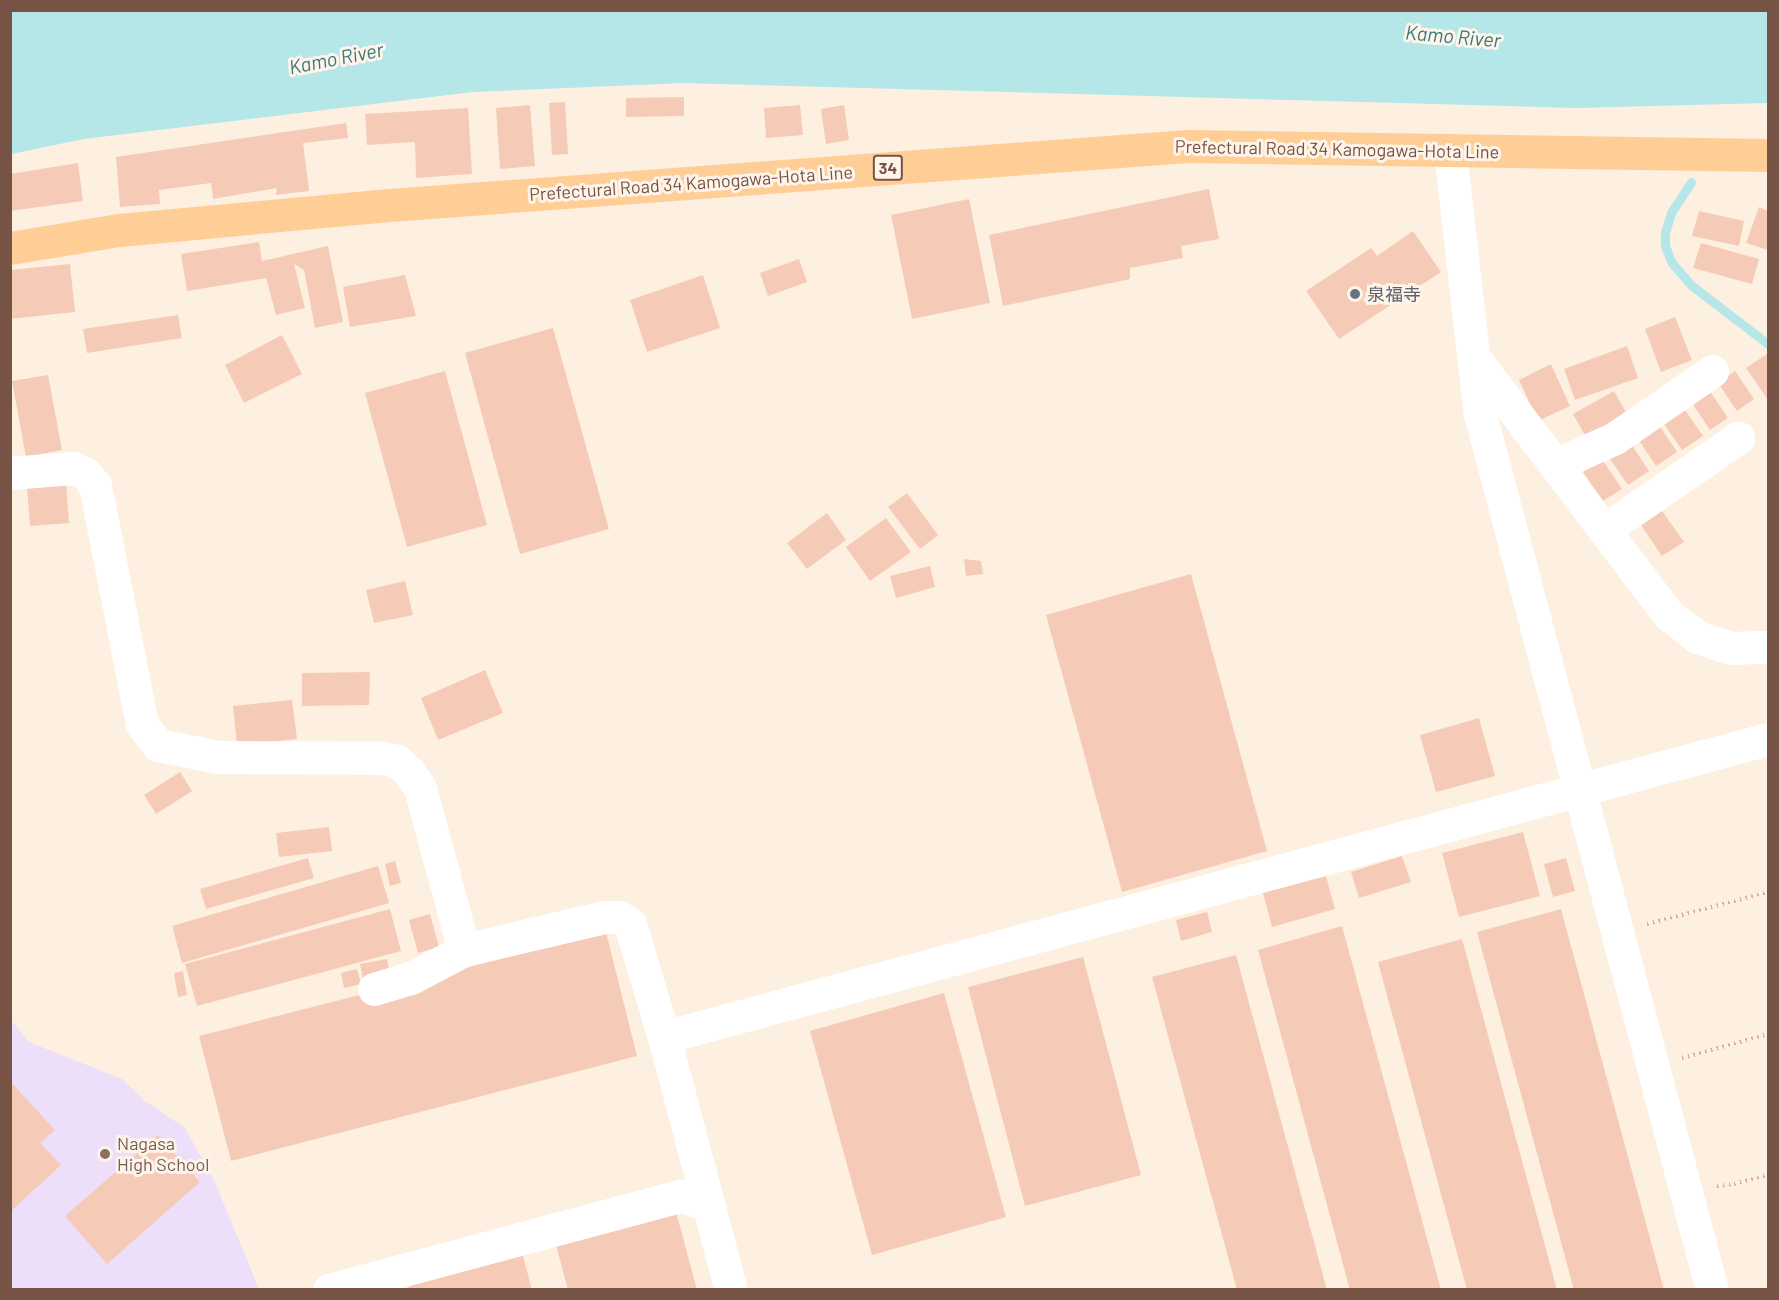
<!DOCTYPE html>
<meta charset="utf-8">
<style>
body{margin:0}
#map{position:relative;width:1779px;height:1300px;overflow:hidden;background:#fef0e1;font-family:Barlow,"Noto Sans JP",sans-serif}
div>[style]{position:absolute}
.education>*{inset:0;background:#eddefa}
.water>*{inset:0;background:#b5e6e8}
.stream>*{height:9px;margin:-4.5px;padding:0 4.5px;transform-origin:4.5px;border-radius:4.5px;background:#b5e6e8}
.building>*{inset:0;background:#f5cab7}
.path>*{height:4px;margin-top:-2px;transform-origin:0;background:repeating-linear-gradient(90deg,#daad9a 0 1.5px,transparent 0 6px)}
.minor>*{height:33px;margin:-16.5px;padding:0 16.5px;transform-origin:16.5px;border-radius:16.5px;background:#fff}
.primary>*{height:33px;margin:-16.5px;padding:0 16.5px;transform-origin:16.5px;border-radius:16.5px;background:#ffce97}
.dots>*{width:16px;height:16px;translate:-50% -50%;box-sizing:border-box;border:3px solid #fff4e9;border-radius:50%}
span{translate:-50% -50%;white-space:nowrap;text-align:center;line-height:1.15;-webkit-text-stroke:6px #fff4e9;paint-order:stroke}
.shield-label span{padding:2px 4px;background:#fff4e9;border:2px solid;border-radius:4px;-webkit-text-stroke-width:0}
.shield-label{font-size:16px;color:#775346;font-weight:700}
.street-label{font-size:18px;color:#775346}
.worship-label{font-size:18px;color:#5b616d}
.left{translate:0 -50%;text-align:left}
.education-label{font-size:18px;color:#785e54}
.water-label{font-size:20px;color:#39797e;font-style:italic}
.frame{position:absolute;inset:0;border:12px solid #775346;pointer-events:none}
</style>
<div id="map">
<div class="education">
<div style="clip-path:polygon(10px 1019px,29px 1042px,122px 1079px,145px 1101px,185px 1128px,214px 1180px,259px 1289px,11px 1289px)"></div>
</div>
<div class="water">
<div style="clip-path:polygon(11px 10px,1768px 11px,1768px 103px,1576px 108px,684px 83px,473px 92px,84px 139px,11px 154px)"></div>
</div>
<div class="stream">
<div style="left:1691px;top:182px;width:37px;rotate:123deg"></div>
<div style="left:1671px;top:213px;width:21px;rotate:107deg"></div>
<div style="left:1665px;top:233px;width:13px;rotate:90deg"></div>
<div style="left:1665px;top:246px;width:18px;rotate:68deg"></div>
<div style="left:1672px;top:263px;width:29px;rotate:49deg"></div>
<div style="left:1691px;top:285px;width:97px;rotate:37.5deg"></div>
</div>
<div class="building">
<div style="clip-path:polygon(684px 97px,684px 116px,626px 117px,626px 98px)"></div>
<div style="clip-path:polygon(565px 102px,568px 154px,552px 155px,549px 103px)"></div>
<div style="clip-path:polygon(530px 105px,535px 166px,500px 169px,496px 108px)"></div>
<div style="clip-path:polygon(800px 105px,803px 135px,766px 138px,764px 108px)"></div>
<div style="clip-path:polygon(844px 105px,849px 140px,826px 144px,821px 109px)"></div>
<div style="clip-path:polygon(468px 108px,472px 174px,416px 178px,415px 142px,367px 145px,365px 114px)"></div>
<div style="clip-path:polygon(346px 123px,348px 138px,303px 143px,309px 191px,276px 195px,277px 188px,213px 199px,211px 183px,159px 190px,160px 204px,120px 207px,116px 157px)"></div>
<div style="clip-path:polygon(78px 163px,83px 201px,10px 211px,10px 174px)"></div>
<div style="clip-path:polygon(1209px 189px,1219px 239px,1181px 246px,1183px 258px,1130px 268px,1130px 279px,1003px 306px,989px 235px)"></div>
<div style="clip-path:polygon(969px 199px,990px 303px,912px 319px,891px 215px)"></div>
<div style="clip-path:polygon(1759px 207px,1768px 211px,1768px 250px,1746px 243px)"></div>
<div style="clip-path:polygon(1699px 211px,1744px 221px,1739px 246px,1692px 236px)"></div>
<div style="clip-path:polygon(1413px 231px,1441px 272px,1339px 339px,1306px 291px,1371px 248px,1377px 256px)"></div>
<div style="clip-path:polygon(259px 242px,262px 261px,328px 246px,343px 322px,315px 328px,304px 270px,294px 264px,305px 308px,276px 315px,266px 278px,187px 291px,181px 254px)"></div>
<div style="clip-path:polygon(1701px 243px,1759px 259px,1752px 284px,1693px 268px)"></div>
<div style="clip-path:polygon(799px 259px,807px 282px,768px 296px,760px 273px)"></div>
<div style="clip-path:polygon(70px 264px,75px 312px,10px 319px,10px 270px)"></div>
<div style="clip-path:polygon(405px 275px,416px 316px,350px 327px,343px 287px)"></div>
<div style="clip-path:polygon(703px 275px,720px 328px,647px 352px,630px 300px)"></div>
<div style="clip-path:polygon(178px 315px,182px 338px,87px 353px,83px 329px)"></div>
<div style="clip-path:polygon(1675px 317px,1692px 360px,1661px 372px,1645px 329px)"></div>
<div style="clip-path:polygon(553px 328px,609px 529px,520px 554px,465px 353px)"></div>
<div style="clip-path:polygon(282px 335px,302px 374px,244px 403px,225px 365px)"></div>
<div style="clip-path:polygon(1627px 346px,1638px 378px,1575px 400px,1564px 369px)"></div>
<div style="clip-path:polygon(1767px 354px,1768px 356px,1768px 400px,1746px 368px)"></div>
<div style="clip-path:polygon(1551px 364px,1570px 406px,1538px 421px,1519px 380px)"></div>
<div style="clip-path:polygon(445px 371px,487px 525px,407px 547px,365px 393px)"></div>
<div style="clip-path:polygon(1735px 371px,1754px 399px,1737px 411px,1718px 383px)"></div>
<div style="clip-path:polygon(48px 375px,62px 450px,26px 457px,12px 381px)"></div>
<div style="clip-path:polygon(1707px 387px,1728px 418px,1710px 430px,1690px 400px)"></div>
<div style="clip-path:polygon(1614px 391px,1628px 416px,1587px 439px,1573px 414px)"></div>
<div style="clip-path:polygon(1683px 407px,1703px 436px,1682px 450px,1662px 421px)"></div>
<div style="clip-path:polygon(1657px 422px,1677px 452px,1656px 466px,1636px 436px)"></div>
<div style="clip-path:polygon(1629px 441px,1649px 471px,1628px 485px,1608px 456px)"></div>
<div style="clip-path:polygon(1602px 459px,1622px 489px,1603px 501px,1583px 472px)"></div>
<div style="clip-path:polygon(66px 484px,69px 523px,30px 526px,27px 487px)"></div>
<div style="clip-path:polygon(907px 493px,938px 535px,920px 549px,888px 507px)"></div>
<div style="clip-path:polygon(1662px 511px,1684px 542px,1662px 556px,1641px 525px)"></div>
<div style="clip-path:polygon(827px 513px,846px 540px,807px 569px,787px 543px)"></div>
<div style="clip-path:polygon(886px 518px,911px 552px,870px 581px,846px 547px)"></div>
<div style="clip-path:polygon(964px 559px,981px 561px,983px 574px,966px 576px)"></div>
<div style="clip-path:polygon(930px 566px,935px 587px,896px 598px,890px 576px)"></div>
<div style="clip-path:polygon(1191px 574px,1267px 851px,1122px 892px,1046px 615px)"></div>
<div style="clip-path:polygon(405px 581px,413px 615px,374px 623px,366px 590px)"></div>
<div style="clip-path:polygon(485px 670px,503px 713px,438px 740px,421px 698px)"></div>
<div style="clip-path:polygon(370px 672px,369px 705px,302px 706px,302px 673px)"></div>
<div style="clip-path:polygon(292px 700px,297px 739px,237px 745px,233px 706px)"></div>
<div style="clip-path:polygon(1479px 718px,1495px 776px,1436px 792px,1420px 735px)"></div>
<div style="clip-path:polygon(180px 772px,192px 791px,156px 814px,144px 795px)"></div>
<div style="clip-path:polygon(329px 827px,332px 851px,279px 857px,276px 833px)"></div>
<div style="clip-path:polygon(1523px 832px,1540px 896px,1459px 917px,1442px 853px)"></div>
<div style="clip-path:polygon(1402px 856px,1411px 882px,1359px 898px,1351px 872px)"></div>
<div style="clip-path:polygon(308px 858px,314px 878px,206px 909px,200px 889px)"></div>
<div style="clip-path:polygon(1566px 858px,1575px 891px,1553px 897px,1544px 864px)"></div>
<div style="clip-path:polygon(395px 861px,401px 883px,390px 886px,385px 864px)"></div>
<div style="clip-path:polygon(378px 866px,389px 903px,182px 963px,172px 926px)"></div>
<div style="clip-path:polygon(1326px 876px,1335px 909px,1272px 927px,1263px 893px)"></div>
<div style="clip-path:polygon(390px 909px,401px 951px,197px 1006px,185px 964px)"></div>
<div style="clip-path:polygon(1561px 909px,1664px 1290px,1574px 1290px,1477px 932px)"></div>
<div style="clip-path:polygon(1207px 912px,1212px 932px,1181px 941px,1176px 920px)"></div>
<div style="clip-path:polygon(430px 914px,439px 947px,418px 953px,409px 920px)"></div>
<div style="clip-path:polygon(1342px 926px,1441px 1290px,1350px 1290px,1258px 950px)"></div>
<div style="clip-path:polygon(606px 932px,637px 1056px,231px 1161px,199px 1036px)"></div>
<div style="clip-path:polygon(1462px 939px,1557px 1290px,1467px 1290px,1378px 962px)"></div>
<div style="clip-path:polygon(1236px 955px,1327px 1290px,1237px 1290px,1152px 977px)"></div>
<div style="clip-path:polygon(1083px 957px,1141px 1175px,1025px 1206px,968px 987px)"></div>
<div style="clip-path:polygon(387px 959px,390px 974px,363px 979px,360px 964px)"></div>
<div style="clip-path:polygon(357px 969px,361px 984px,344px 988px,341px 973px)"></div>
<div style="clip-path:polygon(183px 971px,187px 995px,178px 997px,174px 973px)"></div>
<div style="clip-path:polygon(944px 993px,1006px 1217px,872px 1255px,810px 1031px)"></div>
<div style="clip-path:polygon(10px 1081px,55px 1130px,40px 1143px,61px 1165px,10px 1212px)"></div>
<div style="clip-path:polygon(158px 1135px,200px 1182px,107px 1264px,65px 1216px)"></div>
<div style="clip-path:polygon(675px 1208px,697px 1290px,568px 1290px,555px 1241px)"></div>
<div style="clip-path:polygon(521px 1248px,532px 1290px,409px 1290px,407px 1280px)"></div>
</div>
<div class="path">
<div style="left:1647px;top:924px;width:125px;rotate:-14.8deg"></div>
<div style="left:1682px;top:1058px;width:89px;rotate:-15.6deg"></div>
<div style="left:1717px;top:1186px;width:17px;rotate:-7deg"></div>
<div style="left:1734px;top:1184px;width:35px;rotate:-15deg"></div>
</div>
<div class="minor">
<div style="left:1450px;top:152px;width:264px;rotate:83.5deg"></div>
<div style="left:1480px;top:414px;width:906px;rotate:75.17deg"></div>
<div style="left:1475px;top:359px;width:320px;rotate:52.9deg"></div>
<div style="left:1668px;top:614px;width:37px;rotate:38deg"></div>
<div style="left:1697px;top:637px;width:35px;rotate:18deg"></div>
<div style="left:1730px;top:648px;width:38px;rotate:-2deg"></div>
<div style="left:1555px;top:465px;width:66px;rotate:-24.2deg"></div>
<div style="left:1615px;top:438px;width:118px;rotate:-34.6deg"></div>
<div style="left:10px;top:473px;width:63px;rotate:-4.5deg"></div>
<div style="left:73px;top:468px;width:14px;rotate:25deg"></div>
<div style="left:86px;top:474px;width:14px;rotate:51deg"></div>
<div style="left:95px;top:485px;width:244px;rotate:78.9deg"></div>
<div style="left:142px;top:724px;width:26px;rotate:53deg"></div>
<div style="left:158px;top:745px;width:61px;rotate:11.3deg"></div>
<div style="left:218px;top:757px;width:164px;rotate:0.3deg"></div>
<div style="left:382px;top:758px;width:15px;rotate:11deg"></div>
<div style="left:397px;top:761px;width:16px;rotate:43deg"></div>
<div style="left:409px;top:772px;width:19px;rotate:55deg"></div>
<div style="left:420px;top:788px;width:168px;rotate:74.8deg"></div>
<div style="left:1604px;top:530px;width:163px;rotate:-34.5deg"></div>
<div style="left:374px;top:989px;width:39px;rotate:-17deg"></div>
<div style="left:411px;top:978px;width:60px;rotate:-27.8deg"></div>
<div style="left:464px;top:950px;width:145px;rotate:-13.2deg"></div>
<div style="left:605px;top:917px;width:14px"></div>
<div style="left:619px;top:917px;width:13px;rotate:32deg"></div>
<div style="left:630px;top:924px;width:118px;rotate:73.3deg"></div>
<div style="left:664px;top:1037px;width:262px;rotate:75.2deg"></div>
<div style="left:664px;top:1037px;width:1144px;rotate:-15.11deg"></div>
<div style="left:329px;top:1290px;width:364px;rotate:-15deg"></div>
<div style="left:681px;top:1196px;width:28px;rotate:17deg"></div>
</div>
<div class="primary">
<div style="left:10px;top:248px;width:110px;rotate:-9.4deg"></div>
<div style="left:119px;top:230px;width:271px;rotate:-5.3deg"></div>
<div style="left:389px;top:205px;width:801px;rotate:-4.22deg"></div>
<div style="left:1188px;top:146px;width:580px;rotate:0.89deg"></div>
</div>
<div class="dots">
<div style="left:1355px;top:294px;background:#6b7280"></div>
<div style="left:105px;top:1154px;background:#8d6e63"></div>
</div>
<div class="shield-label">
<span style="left:888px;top:168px">34</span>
</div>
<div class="street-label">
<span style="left:1337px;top:149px;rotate:1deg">Prefectural Road 34 Kamogawa-Hota Line</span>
<span style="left:691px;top:183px;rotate:-4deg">Prefectural Road 34 Kamogawa-Hota Line</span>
</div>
<div class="worship-label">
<span class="left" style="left:1367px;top:294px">泉福寺</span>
</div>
<div class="education-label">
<span class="left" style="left:117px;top:1154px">Nagasa<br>High School</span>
</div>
<div class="water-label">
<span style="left:1453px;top:36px;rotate:5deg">Kamo River</span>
<span style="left:336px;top:58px;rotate:-11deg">Kamo River</span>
</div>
<div class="frame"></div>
</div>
